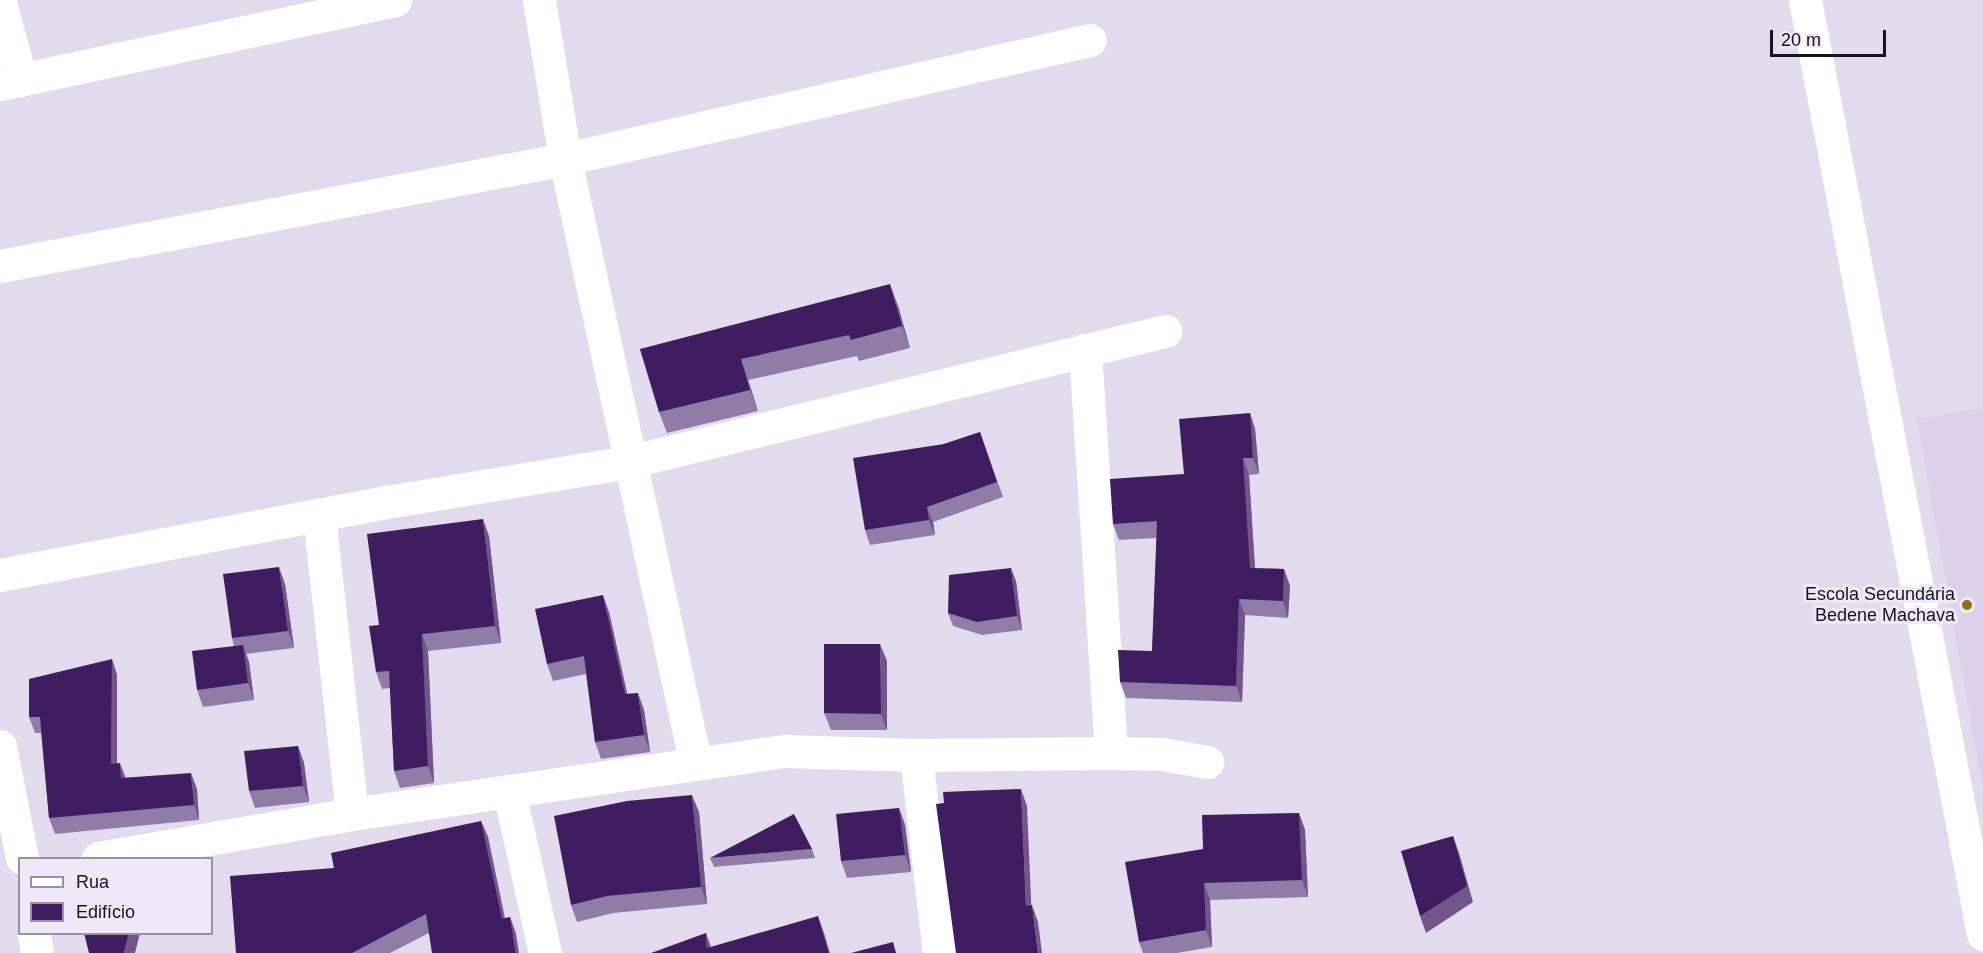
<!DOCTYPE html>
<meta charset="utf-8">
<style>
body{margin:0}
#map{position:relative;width:1983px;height:953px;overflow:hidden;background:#e2dbed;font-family:Helvetica,sans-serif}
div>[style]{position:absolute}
.built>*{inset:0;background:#dbd1ea}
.minor>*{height:33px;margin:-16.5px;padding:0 16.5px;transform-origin:16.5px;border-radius:16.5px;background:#fff}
.tertiary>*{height:33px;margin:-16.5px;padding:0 16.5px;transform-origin:16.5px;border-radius:16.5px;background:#fff}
.wall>*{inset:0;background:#917ca7}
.shaded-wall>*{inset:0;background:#71558b}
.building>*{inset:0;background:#401c61}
.dots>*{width:16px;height:16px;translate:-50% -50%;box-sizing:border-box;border:3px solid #efe8fa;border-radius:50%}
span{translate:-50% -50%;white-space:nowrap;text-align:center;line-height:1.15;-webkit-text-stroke:6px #efe8fa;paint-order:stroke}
.poi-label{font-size:18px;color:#17141b}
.right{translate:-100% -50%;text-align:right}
.legend{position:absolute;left:18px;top:857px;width:195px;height:78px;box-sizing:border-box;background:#efe8fa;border:2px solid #9993a1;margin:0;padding:8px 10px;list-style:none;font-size:18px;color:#17141b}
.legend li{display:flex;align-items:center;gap:12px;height:30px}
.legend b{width:30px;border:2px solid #9993a1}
.scale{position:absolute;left:1770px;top:30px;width:116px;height:27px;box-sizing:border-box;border:3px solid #17141b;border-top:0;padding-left:8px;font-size:18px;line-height:21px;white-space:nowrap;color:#17141b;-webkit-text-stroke:4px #efe8fa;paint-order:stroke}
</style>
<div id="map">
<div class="built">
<div style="clip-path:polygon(1983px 408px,1983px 790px,1917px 419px)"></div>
</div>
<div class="minor">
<div style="left:539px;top:0;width:161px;rotate:80.7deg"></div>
<div style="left:565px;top:159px;width:616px;rotate:77.81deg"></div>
<div style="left:0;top:3px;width:80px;rotate:74.7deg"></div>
<div style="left:0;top:84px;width:404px;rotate:-12deg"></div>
<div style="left:0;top:266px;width:575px;rotate:-10.72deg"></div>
<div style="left:565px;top:159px;width:538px;rotate:-12.77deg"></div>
<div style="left:1085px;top:350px;width:404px;rotate:86.3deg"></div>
<div style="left:319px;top:515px;width:301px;rotate:83.7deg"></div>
<div style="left:0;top:575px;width:400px;rotate:-10.7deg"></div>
<div style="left:393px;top:501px;width:238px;rotate:-9.4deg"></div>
<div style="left:628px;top:462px;width:553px;rotate:-13.71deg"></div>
<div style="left:0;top:746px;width:114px;rotate:78.9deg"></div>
<div style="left:916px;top:755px;width:199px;rotate:83.4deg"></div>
<div style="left:509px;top:791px;width:166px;rotate:77.5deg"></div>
<div style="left:98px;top:858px;width:258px;rotate:-9.8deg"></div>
<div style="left:352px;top:814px;width:438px;rotate:-8.3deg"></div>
<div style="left:785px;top:751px;width:131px;rotate:1.7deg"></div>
<div style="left:916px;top:755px;width:195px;rotate:-0.6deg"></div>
<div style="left:1111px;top:753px;width:51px;rotate:1.1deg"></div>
<div style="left:1162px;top:754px;width:46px;rotate:10.1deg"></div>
<div style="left:34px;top:934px;width:19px;rotate:81deg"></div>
</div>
<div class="tertiary">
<div style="left:1805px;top:0;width:951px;rotate:79.21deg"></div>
</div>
<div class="wall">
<div style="clip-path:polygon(898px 306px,910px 348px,859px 361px,857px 356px,748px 380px,758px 411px,667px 433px,659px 412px,640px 349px)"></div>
<div style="clip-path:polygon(1250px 413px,1255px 429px,1259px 474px,1249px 475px,1255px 568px,1284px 569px,1290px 586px,1288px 618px,1245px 615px,1242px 702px,1126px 698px,1120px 682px,1152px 651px,1157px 538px,1119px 540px,1113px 524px,1184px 474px)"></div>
<div style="clip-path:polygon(980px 432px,1003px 497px,933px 522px,935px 535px,870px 545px,865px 530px,944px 444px)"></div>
<div style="clip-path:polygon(489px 536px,501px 643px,428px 651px,434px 783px,400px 788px,394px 771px,390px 688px,382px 689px,376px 672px,379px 625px)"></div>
<div style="clip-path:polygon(1016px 581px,1022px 630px,982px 635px,953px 626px,948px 613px)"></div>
<div style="clip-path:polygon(285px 584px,294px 648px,246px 654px,249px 662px,254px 700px,203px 707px,197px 690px,234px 646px,232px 638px)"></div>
<div style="clip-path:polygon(609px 612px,627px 694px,644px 710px,650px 752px,601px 759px,595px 742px,586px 674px,553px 681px,547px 664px)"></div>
<div style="clip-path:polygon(112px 659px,117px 675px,117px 763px,125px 778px,197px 789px,199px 820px,55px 834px,49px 818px,41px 733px,35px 733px,29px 717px)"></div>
<div style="clip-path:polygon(887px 661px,887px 730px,831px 730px,824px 713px)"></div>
<div style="clip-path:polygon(298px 746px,304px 763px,309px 802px,255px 808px,249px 791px)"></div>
<div style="clip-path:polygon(899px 808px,905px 825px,911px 872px,847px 878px,841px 861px)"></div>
<div style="clip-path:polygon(699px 812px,707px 904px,613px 913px,577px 922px,571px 905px)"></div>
<div style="clip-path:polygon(1299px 813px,1305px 830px,1308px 897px,1210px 900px,1212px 947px,1177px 953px,1143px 953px,1139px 942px,1203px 849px)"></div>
<div style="clip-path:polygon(481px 821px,488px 837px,505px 918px,510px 917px,516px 934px,429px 933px,390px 953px,236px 953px,334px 868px)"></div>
<div style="clip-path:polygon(812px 849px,815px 858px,714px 867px,710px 858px)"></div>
</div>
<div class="shaded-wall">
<div style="clip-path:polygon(890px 284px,898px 306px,910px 348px,902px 326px)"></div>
<div style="clip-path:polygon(741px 359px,748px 380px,758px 411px,750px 390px)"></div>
<div style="clip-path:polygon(1250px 413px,1255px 429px,1259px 474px,1253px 458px)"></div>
<div style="clip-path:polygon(1243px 458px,1249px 475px,1256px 584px,1250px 568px)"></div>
<div style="clip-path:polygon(927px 507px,933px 522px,935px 535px,929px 520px)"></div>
<div style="clip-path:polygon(483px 519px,489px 536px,501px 643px,495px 626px)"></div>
<div style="clip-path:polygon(279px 567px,285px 584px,294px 648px,288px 631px)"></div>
<div style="clip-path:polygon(1011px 568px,1016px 581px,1022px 630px,1017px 616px)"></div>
<div style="clip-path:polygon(1284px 569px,1290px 586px,1288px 618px,1283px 601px)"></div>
<div style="clip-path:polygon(603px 595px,609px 612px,631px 711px,625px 694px)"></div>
<div style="clip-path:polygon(1239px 599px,1245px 615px,1242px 702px,1236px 686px)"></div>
<div style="clip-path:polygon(422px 634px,428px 651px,434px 783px,428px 766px)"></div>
<div style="clip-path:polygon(880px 644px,887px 661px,887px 730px,881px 714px)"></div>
<div style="clip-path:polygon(243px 645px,249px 662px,254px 700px,248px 683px)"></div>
<div style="clip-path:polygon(112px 659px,117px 675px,117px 780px,111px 764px)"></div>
<div style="clip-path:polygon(638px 693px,644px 710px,650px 752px,644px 735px)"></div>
<div style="clip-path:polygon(298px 746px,304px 763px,309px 802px,303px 786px)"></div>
<div style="clip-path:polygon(120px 763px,126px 779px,121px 778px)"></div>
<div style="clip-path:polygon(191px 773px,197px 789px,199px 820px,194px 805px)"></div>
<div style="clip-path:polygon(1021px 789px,1027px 806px,1032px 922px,1026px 906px)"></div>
<div style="clip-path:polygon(692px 795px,699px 812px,707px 904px,701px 887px)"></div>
<div style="clip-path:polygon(899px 808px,905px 825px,911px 872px,905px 855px)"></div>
<div style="clip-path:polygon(1299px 813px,1305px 830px,1308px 897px,1302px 880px)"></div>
<div style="clip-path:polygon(481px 821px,488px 837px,508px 935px,502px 919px)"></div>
<div style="clip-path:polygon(1453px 836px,1459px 853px,1473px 902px,1426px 933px,1420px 916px)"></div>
<div style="clip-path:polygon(1204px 883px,1210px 900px,1212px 947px,1206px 930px)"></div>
<div style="clip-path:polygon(1032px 905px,1038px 922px,1042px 953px,1038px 953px)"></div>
<div style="clip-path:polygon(818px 916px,824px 933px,830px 953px,829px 953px)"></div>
<div style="clip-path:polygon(510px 917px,516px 934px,519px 953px,516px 953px)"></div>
<div style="clip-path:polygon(129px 933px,140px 933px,135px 953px,124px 953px)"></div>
<div style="clip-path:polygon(706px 933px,712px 950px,707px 948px)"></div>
</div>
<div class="building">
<div style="clip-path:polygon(890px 284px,902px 326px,851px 340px,849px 335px,741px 359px,750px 390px,659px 412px,640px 349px)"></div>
<div style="clip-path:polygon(1250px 413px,1253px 458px,1243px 458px,1250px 568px,1284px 569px,1283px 601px,1239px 599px,1236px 686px,1120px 682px,1118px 650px,1152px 651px,1157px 521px,1113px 524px,1110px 479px,1184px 474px,1179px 419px)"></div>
<div style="clip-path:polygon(980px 432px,997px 482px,927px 507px,929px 520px,865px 530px,853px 458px,944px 444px)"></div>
<div style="clip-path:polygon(483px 519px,495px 626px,422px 634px,428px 766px,394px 771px,389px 671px,376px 672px,369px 626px,379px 625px,367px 534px)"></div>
<div style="clip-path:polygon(279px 567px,288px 631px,232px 638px,223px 574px)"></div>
<div style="clip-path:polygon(1011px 568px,1017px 616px,977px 622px,948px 613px,949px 575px)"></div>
<div style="clip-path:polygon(603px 595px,625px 694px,638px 693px,644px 735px,595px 742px,584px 656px,547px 664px,535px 609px)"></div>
<div style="clip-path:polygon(824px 644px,880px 644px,881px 714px,824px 713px)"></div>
<div style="clip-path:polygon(243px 645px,248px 683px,197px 690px,192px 651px)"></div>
<div style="clip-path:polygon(112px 659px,111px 764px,120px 763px,121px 778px,191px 773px,194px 805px,49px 818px,40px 717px,29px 717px,29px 679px)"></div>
<div style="clip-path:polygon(298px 746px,303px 786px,249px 791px,244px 751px)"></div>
<div style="clip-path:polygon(1021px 789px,1026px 906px,1032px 905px,1038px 953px,956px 953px,936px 804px,944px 803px,943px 792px)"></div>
<div style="clip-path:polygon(692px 795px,701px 887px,607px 896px,571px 905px,554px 816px,627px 801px)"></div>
<div style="clip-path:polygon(899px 808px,905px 855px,841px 861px,836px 814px)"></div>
<div style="clip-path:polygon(1299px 813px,1302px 880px,1204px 883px,1206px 930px,1139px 942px,1125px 862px,1203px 849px,1202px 815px)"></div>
<div style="clip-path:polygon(794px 814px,812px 849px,710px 858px)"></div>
<div style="clip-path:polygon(481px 821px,502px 919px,510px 917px,516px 953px,432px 953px,426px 914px,352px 953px,236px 953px,230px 876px,334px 868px,331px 853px)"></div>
<div style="clip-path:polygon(1453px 836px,1467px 886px,1420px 916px,1401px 851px)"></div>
<div style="clip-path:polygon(818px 916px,829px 953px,651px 953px,706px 933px,707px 948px)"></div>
<div style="clip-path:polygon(84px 933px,129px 933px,124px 953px,89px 953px)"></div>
<div style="clip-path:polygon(893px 942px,896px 953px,851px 953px)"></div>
</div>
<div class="dots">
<div style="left:1967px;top:605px;background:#926e15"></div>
</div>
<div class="poi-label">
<span class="right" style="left:1955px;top:605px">Escola Secundária<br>Bedene Machava</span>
</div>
<ul class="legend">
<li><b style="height:8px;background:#fff"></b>Rua</li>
<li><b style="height:16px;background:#401c61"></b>Edifício</li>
</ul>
<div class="scale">20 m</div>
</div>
